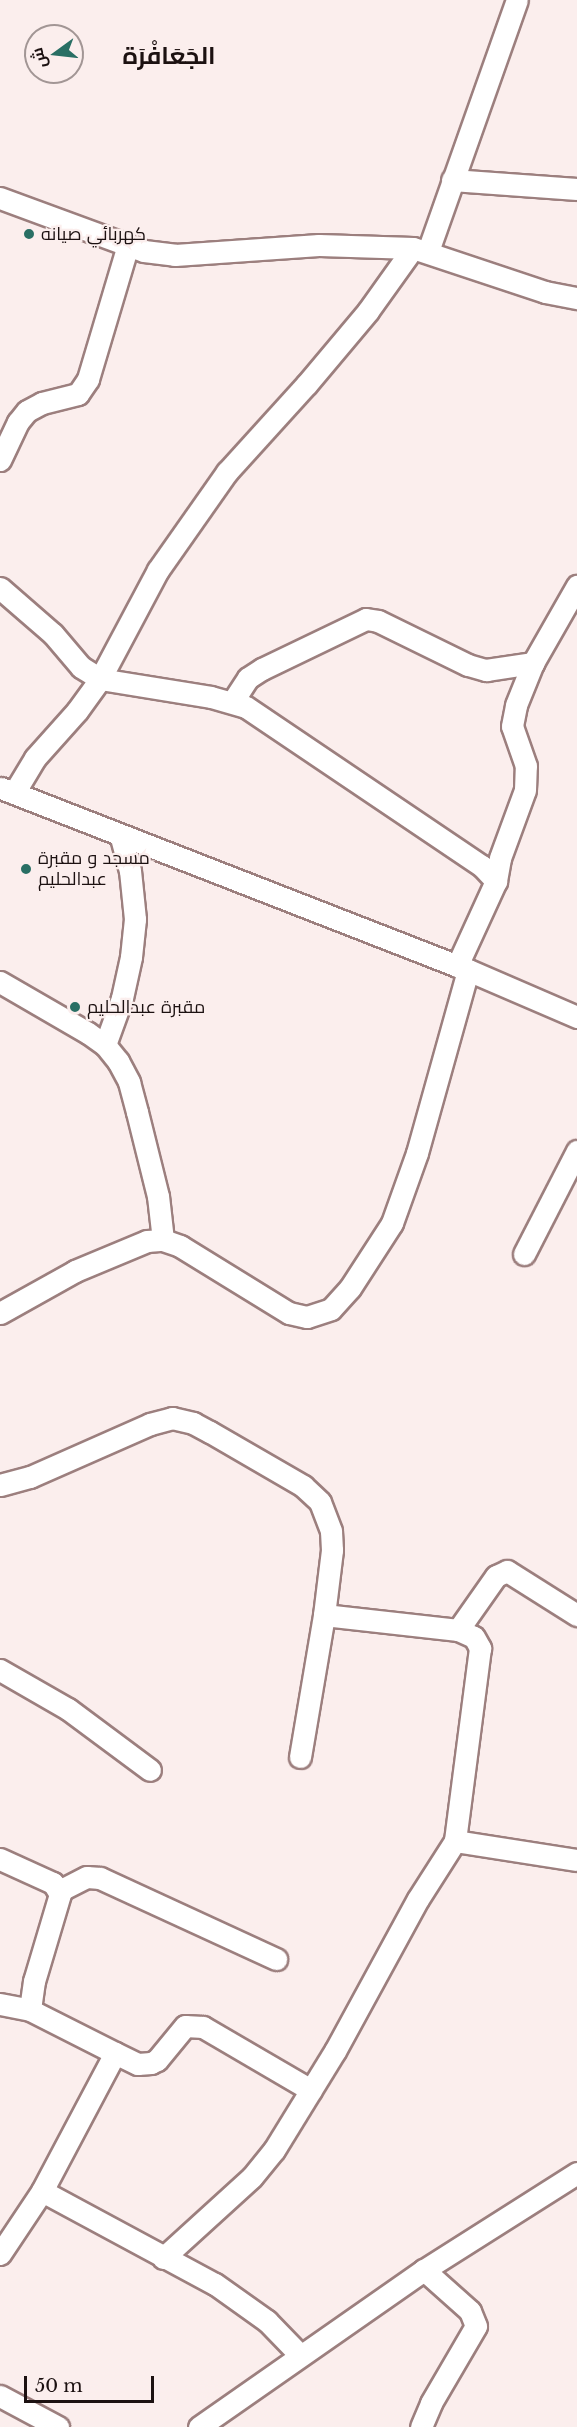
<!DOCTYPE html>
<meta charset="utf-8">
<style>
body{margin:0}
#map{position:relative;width:577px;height:2427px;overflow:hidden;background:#fbeeed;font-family:"Libre Baskerville",Cairo,serif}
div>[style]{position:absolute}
.roads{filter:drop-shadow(2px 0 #9c7f7e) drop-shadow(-2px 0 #9c7f7e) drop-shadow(0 2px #9c7f7e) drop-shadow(0 -2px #9c7f7e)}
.minor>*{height:21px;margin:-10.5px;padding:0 10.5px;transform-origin:10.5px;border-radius:10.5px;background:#fff}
.dots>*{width:16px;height:16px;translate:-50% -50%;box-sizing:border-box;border:3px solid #fbeeed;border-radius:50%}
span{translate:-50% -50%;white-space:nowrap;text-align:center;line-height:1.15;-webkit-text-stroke:4.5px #fbeeed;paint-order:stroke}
.poi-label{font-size:18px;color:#1c1111}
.left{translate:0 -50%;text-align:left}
.district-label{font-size:24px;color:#1c1111;font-weight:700}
.north{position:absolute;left:24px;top:24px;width:60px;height:60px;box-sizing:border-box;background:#fbeeed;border:2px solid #a29695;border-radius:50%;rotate:255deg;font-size:16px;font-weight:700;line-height:24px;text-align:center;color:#1c1111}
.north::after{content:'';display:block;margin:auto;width:21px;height:27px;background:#296f64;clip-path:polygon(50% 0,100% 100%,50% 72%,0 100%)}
.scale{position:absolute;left:24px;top:2376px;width:130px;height:27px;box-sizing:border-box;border:3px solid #1c1111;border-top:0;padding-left:8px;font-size:18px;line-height:21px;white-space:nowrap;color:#1c1111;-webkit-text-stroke:4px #fbeeed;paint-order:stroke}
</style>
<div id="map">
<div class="roads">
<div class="minor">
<div style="left:452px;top:180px;width:125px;rotate:4.1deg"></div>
<div style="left:0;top:198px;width:153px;rotate:20.2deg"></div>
<div style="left:144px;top:251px;width:31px;rotate:7deg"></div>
<div style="left:175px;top:255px;width:144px;rotate:-4deg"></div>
<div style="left:319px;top:245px;width:94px;rotate:1.8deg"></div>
<div style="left:413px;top:248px;width:139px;rotate:18.4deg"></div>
<div style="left:545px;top:292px;width:33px;rotate:11deg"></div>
<div style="left:428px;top:251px;width:266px;rotate:-70.5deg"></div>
<div style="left:0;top:460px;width:42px;rotate:-64.7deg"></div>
<div style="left:18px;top:422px;width:14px;rotate:-51deg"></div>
<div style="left:27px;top:411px;width:17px;rotate:-28deg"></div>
<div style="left:42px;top:403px;width:37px;rotate:-14deg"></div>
<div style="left:78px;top:394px;width:18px;rotate:-56deg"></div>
<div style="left:88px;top:379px;width:140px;rotate:-73.4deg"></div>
<div style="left:0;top:588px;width:70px;rotate:41deg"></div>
<div style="left:53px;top:634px;width:43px;rotate:49.7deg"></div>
<div style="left:81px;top:667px;width:22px;rotate:32deg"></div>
<div style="left:100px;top:679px;width:112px;rotate:9.2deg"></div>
<div style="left:211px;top:697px;width:36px;rotate:16deg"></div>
<div style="left:246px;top:707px;width:285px;rotate:34deg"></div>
<div style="left:482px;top:866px;width:21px;rotate:47deg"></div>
<div style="left:233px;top:701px;width:27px;rotate:-57deg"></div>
<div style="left:248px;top:678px;width:17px;rotate:-33deg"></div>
<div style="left:262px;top:669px;width:115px;rotate:-25.7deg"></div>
<div style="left:366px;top:619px;width:12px;rotate:9deg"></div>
<div style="left:378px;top:621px;width:100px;rotate:26.1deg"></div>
<div style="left:468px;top:665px;width:19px;rotate:16deg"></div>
<div style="left:486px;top:670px;width:48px;rotate:-8.5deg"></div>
<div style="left:1px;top:788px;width:501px;rotate:21.29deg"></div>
<div style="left:468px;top:970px;width:119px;rotate:23.3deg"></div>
<div style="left:14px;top:793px;width:41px;rotate:-59deg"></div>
<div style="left:35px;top:758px;width:63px;rotate:-48.2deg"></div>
<div style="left:77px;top:711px;width:39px;rotate:-54deg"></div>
<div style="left:100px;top:679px;width:123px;rotate:-62deg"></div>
<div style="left:158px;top:570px;width:120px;rotate:-54.9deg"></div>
<div style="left:227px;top:472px;width:118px;rotate:-47.8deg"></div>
<div style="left:306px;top:385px;width:97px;rotate:-50deg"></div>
<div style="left:368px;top:311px;width:77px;rotate:-54.5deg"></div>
<div style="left:457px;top:966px;width:94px;rotate:-65.4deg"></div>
<div style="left:496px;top:881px;width:23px;rotate:-80deg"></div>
<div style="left:500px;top:858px;width:72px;rotate:-69.8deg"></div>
<div style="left:525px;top:790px;width:24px;rotate:-88deg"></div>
<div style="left:526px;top:766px;width:42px;rotate:-109.3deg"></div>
<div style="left:512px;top:726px;width:21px;rotate:-79deg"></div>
<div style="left:516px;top:705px;width:45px;rotate:-68deg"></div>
<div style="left:533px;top:663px;width:89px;rotate:-60.3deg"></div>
<div style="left:0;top:982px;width:102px;rotate:30.1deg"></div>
<div style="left:88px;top:1033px;width:21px;rotate:35deg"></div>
<div style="left:105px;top:1045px;width:21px;rotate:51deg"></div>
<div style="left:118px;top:1061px;width:24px;rotate:62deg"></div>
<div style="left:129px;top:1082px;width:31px;rotate:75deg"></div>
<div style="left:137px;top:1112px;width:87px;rotate:76deg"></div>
<div style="left:158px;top:1196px;width:44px;rotate:83.5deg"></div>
<div style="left:105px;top:1045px;width:50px;rotate:-70.1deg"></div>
<div style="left:122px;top:998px;width:42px;rotate:-77.6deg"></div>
<div style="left:131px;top:957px;width:38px;rotate:-84deg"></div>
<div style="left:135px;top:919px;width:48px;rotate:-95.9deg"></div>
<div style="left:130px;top:871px;width:35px;rotate:-105deg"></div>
<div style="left:524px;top:1254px;width:116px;rotate:-62.8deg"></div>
<div style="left:0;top:1313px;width:86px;rotate:-29.2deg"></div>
<div style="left:75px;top:1271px;width:78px;rotate:-22.6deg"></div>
<div style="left:147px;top:1241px;width:16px;rotate:-4deg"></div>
<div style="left:163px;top:1240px;width:18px;rotate:19deg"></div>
<div style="left:180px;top:1246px;width:128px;rotate:31.6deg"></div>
<div style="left:289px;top:1313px;width:18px;rotate:13deg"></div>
<div style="left:307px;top:1317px;width:25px;rotate:-18deg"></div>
<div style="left:331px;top:1309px;width:28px;rotate:-48deg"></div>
<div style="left:350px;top:1288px;width:77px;rotate:-57.1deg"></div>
<div style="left:392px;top:1223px;width:74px;rotate:-70.3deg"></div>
<div style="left:417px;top:1153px;width:190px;rotate:-74.4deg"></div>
<div style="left:0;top:1485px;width:31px;rotate:-15deg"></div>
<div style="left:30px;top:1477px;width:131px;rotate:-23.8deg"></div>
<div style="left:150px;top:1424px;width:23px;rotate:-15deg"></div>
<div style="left:172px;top:1418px;width:22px;rotate:13deg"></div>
<div style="left:193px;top:1423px;width:19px;rotate:28deg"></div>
<div style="left:210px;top:1432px;width:108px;rotate:30.1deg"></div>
<div style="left:303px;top:1486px;width:23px;rotate:43deg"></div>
<div style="left:320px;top:1502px;width:31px;rotate:69deg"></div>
<div style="left:331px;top:1531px;width:19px;rotate:87deg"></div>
<div style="left:332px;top:1550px;width:65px;rotate:97deg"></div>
<div style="left:324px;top:1615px;width:135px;rotate:6.4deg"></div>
<div style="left:458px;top:1630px;width:17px;rotate:24deg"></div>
<div style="left:474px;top:1637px;width:13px;rotate:61deg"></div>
<div style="left:480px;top:1648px;width:195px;rotate:97.4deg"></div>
<div style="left:458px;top:1630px;width:66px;rotate:-54.9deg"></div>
<div style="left:496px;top:1576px;width:12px;rotate:-24deg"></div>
<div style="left:507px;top:1571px;width:83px;rotate:32.2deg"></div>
<div style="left:0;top:1670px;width:78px;rotate:29.8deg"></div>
<div style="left:68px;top:1709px;width:102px;rotate:36.6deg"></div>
<div style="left:300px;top:1757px;width:144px;rotate:-80.4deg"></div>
<div style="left:0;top:1859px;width:58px;rotate:24.4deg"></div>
<div style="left:53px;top:1883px;width:13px;rotate:58deg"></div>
<div style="left:60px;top:1894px;width:91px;rotate:106.6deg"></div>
<div style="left:34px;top:1981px;width:29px;rotate:98deg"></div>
<div style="left:30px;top:2010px;width:95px;rotate:26.8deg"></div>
<div style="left:59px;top:1891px;width:31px;rotate:-27deg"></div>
<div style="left:87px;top:1877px;width:13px;rotate:4deg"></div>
<div style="left:100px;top:1878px;width:194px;rotate:24.7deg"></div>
<div style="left:0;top:2004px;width:31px;rotate:11deg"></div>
<div style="left:42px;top:2191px;width:156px;rotate:-62.1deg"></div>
<div style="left:115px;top:2053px;width:25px;rotate:26deg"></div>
<div style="left:138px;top:2064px;width:13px;rotate:-4deg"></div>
<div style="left:151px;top:2063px;width:7px;rotate:-27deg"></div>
<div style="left:157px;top:2060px;width:44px;rotate:-50.5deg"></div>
<div style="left:185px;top:2026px;width:18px;rotate:3deg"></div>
<div style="left:203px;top:2027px;width:125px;rotate:30.3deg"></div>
<div style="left:0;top:2254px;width:76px;rotate:-56.3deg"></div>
<div style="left:42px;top:2191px;width:196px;rotate:28.3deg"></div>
<div style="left:215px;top:2284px;width:64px;rotate:35.4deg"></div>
<div style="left:267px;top:2321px;width:47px;rotate:45.9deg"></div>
<div style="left:163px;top:2258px;width:120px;rotate:-42.3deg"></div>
<div style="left:252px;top:2177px;width:35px;rotate:-51deg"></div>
<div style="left:274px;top:2150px;width:116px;rotate:-58.4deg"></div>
<div style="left:335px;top:2051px;width:173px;rotate:-61.4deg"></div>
<div style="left:418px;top:1899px;width:69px;rotate:-57.5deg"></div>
<div style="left:455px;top:1841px;width:123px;rotate:8.9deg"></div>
<div style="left:0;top:2396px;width:66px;rotate:28.1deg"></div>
<div style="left:199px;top:2427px;width:274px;rotate:-34.9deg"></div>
<div style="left:424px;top:2270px;width:181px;rotate:-32.4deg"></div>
<div style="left:421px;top:2427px;width:26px;rotate:-67deg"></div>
<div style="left:431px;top:2403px;width:89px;rotate:-59.7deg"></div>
<div style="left:476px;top:2326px;width:16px;rotate:-112deg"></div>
<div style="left:470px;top:2311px;width:62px;rotate:-138.3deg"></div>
</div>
</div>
<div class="dots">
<div style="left:29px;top:234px;background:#296f64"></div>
<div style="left:26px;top:869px;background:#296f64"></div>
<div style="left:75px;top:1007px;background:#296f64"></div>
</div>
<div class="poi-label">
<span class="left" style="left:41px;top:234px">كهربائي صيانه</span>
<span class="left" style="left:38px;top:869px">مسجد و مقبرة<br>عبدالحليم</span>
<span class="left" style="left:87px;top:1007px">مقبرة عبدالحليم</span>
</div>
<div class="district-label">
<span style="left:169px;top:56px">الجَعَافْرَة</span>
</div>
<div class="north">ش</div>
<div class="scale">50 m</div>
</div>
